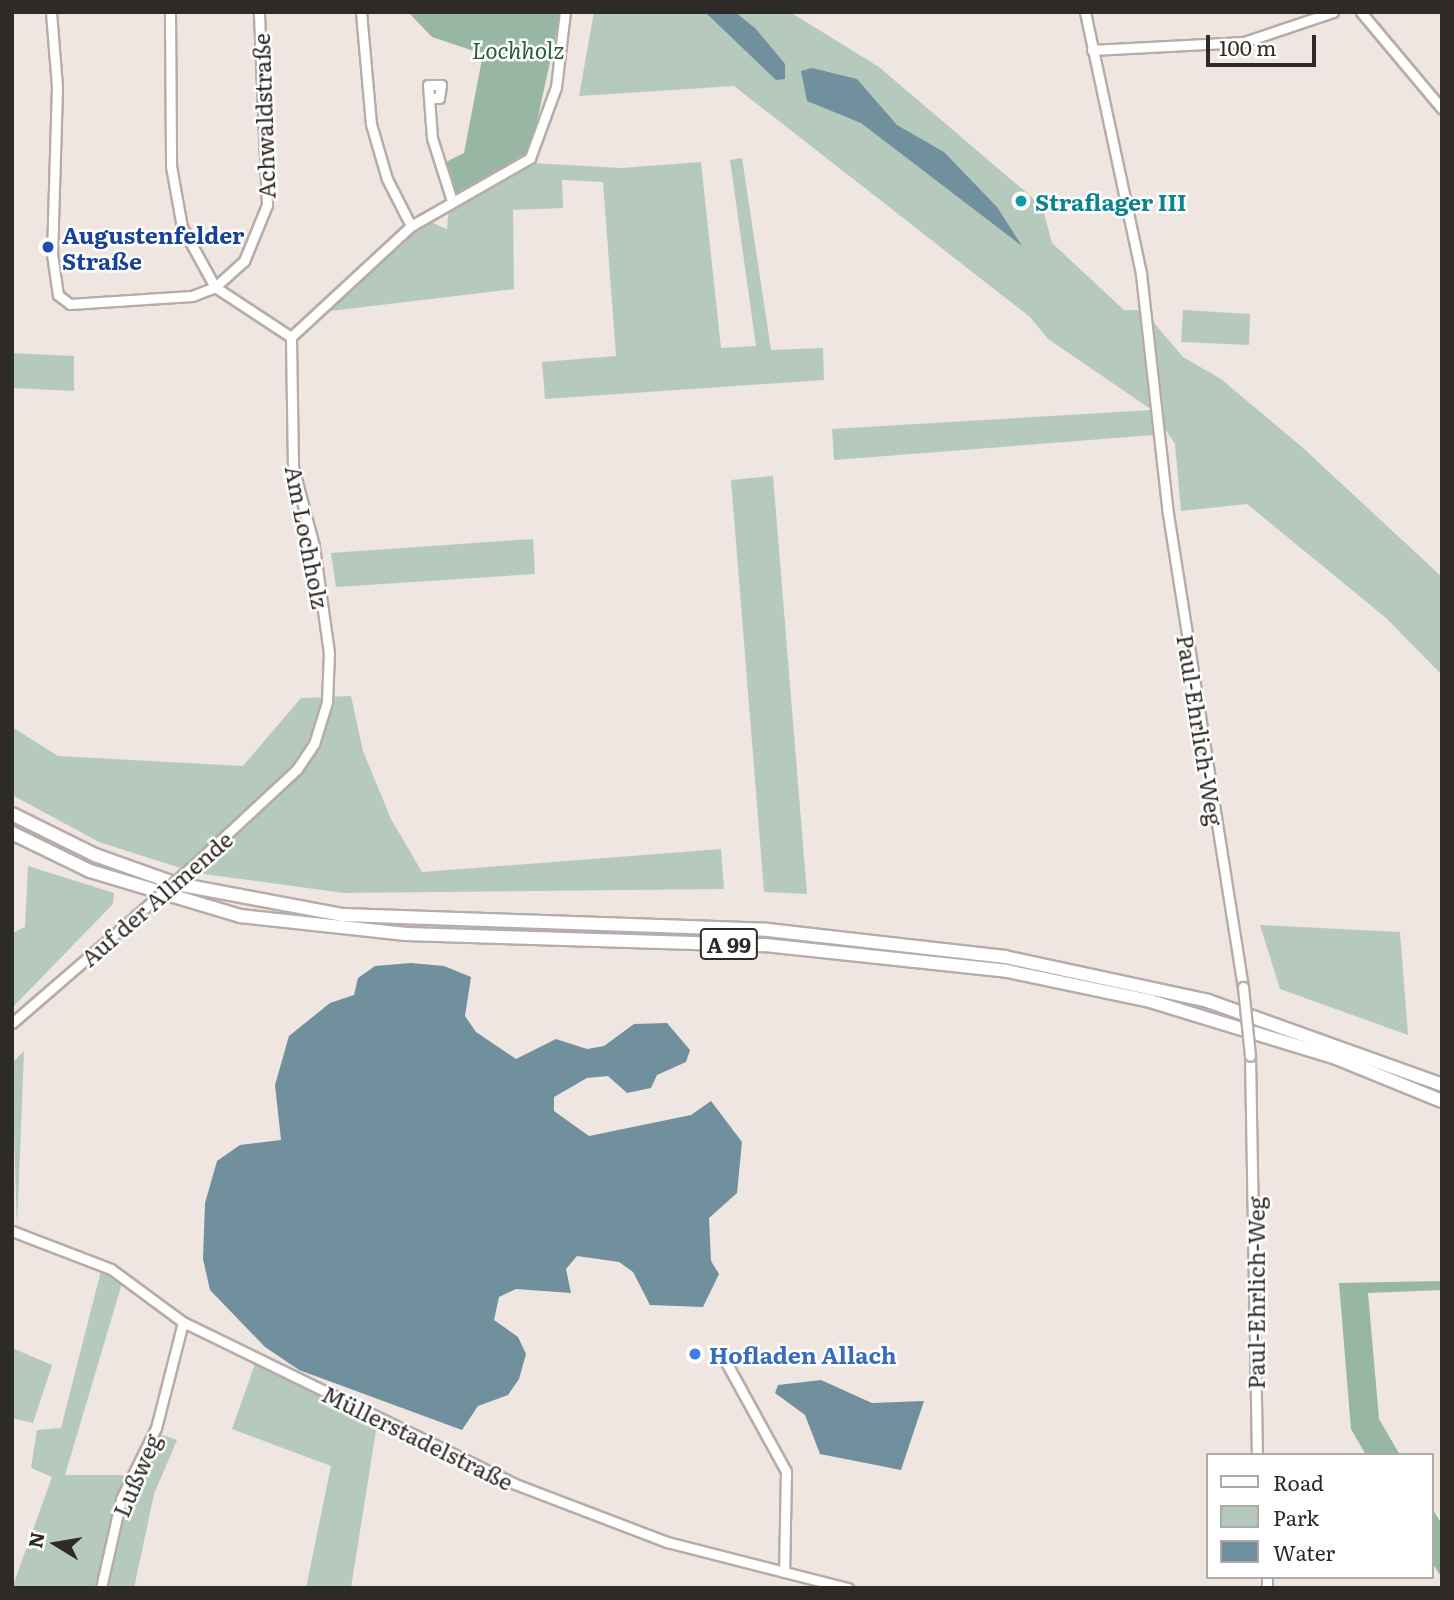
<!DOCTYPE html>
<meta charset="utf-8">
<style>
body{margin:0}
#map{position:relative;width:1454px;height:1600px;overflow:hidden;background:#efe5e1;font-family:Literata,serif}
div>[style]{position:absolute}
.green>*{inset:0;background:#b5cabd}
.forest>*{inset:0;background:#97b6a4}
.water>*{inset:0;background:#70909e}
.roads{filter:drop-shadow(2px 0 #b6aca8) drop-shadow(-2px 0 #b6aca8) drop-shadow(0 2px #b6aca8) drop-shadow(0 -2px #b6aca8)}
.minor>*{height:9px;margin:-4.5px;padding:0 4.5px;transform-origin:4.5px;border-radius:4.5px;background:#fff}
.highway>*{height:12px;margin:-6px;padding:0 6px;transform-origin:6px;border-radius:6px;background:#fff}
.bridges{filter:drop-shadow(2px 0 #b6aca8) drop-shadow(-2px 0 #b6aca8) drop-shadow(0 2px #b6aca8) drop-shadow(0 -2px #b6aca8)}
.minor-bridge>*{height:9px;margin:-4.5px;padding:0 4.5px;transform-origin:4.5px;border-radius:4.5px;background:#fff}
.dots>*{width:19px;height:19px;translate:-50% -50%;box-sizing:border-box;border:4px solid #fff;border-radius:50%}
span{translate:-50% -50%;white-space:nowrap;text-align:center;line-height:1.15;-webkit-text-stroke:5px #fff;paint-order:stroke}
.shield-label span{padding:2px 5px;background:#fff;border:2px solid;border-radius:5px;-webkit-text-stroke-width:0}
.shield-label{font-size:21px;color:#2e2a28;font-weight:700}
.park-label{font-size:23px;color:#285d42;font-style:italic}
.street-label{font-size:23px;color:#2e2a28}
.culture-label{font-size:23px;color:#0d838f;font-weight:700}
.left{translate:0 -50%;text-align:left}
.transit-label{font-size:23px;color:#164399;font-weight:700}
.shop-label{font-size:23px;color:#366cbe;font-weight:700}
.frame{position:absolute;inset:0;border:14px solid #2e2a28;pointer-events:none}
.legend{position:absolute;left:1206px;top:1453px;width:228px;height:126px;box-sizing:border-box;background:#fff;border:2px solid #abaaa9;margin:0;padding:9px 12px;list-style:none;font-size:21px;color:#2e2a28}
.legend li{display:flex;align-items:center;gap:14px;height:35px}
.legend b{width:35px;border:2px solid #abaaa9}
.north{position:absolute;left:21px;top:1509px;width:70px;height:70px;-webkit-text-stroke:5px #fff;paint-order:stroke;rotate:281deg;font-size:19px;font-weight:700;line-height:28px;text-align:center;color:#2e2a28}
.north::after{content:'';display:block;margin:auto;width:24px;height:32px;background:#2e2a28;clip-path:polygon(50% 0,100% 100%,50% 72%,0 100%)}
.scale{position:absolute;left:1206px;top:35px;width:110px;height:32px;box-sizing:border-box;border:4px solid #2e2a28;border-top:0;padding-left:9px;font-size:21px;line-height:24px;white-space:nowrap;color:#2e2a28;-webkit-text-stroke:5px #fff;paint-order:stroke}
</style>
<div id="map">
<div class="green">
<div style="clip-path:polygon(594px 12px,790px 12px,879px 67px,1042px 206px,1052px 243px,1124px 310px,1143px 310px,1183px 357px,1221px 379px,1302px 447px,1442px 577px,1442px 675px,1386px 618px,1247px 504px,1181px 511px,1175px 444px,1154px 412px,1154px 435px,834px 460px,832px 429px,1152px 410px,1048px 339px,1030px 317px,734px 86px,579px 96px)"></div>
<div style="clip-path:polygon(742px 158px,771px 350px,823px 348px,824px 380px,545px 399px,542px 362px,616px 356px,603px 182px,562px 180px,563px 208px,513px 210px,514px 289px,322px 312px,407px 234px,416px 216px,447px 229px,449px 205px,532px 163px,621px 168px,701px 162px,721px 348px,756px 346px,730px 160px)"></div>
<div style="clip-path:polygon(1183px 310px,1250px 314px,1249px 345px,1181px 342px)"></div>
<div style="clip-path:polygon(12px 353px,74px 356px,74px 391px,12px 388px)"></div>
<div style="clip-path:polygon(773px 476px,807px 894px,764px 892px,731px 480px)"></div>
<div style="clip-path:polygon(533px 539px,535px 574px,336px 587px,331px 553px)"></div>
<div style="clip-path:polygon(351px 696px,363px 751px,391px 819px,422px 872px,721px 849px,724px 889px,344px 893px,196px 873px,99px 842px,12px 795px,12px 727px,58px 756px,243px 766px,301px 698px)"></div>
<div style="clip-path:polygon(28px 866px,114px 893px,113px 904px,12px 1008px,12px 933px,25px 927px)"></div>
<div style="clip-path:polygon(1260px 925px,1400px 932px,1408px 1035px,1280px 989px)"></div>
<div style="clip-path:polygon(24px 1051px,17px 1228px,12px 1063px)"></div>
<div style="clip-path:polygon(102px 1267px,123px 1280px,65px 1475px,130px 1475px,99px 1588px,12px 1588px,52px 1477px,31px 1468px,37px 1430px,61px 1428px)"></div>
<div style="clip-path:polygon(12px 1348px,52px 1365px,33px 1423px,12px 1418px)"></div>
<div style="clip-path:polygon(256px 1361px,377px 1424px,351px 1588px,306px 1588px,331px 1466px,232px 1429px)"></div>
<div style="clip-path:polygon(159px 1434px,177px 1440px,154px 1494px,134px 1588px,105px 1588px,128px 1490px)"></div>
</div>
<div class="forest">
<div style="clip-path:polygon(408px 12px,561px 12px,530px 153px,457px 196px,446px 162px,464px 153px,483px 54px,432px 37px)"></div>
<div style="clip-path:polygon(1442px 1281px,1442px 1290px,1368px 1293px,1379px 1419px,1400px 1455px,1366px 1455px,1351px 1429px,1339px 1283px)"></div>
<div style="clip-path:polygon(1431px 1507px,1442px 1524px,1442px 1578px,1431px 1561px)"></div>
</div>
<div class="water">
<div style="clip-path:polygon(705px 12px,735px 12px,756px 29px,785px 64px,785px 79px,776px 80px)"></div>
<div style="clip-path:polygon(812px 68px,857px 79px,897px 125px,944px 152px,997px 207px,1022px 246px,861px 123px,807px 101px,801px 71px)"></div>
<div style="clip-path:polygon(411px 963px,444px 966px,471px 977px,465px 1016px,476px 1032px,516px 1059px,556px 1039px,587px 1049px,604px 1046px,634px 1024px,667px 1023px,690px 1050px,686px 1062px,657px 1075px,651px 1088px,627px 1093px,608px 1076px,587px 1078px,554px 1097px,554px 1111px,589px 1136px,691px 1115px,711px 1101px,742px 1142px,737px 1193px,709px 1218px,711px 1261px,719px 1274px,703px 1307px,650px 1305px,633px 1272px,619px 1262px,577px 1256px,566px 1269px,571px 1293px,516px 1289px,499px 1297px,494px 1320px,518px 1337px,526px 1354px,519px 1379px,508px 1395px,478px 1406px,462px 1430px,299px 1370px,265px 1347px,210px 1290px,203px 1259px,205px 1203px,217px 1161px,240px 1145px,281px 1140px,275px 1085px,289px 1036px,330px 1003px,354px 995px,358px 978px,375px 966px)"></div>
<div style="clip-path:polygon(821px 1380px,872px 1403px,924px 1401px,901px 1470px,820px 1454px,805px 1415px,775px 1393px,778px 1385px)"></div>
</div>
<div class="roads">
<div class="minor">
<div style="left:51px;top:12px;width:75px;rotate:85.4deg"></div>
<div style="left:57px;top:87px;width:167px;rotate:91.7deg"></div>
<div style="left:52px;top:254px;width:41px;rotate:81.7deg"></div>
<div style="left:58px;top:295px;width:15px;rotate:37deg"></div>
<div style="left:70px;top:304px;width:122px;rotate:-3.8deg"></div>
<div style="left:192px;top:296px;width:25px;rotate:-21deg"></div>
<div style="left:215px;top:287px;width:39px;rotate:-42deg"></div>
<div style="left:244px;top:261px;width:61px;rotate:-67.7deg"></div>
<div style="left:267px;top:205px;width:193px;rotate:-92.4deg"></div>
<div style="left:170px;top:12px;width:154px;rotate:89.6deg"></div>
<div style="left:171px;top:166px;width:62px;rotate:79.8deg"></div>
<div style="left:182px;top:227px;width:68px;rotate:61.2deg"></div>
<div style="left:215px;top:287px;width:91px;rotate:33.3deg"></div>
<div style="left:361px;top:12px;width:112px;rotate:84.9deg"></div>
<div style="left:371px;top:124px;width:57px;rotate:73.8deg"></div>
<div style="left:387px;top:179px;width:53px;rotate:62.9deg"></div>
<div style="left:1085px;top:12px;width:268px;rotate:77.9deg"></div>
<div style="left:1141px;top:274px;width:242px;rotate:83.6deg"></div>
<div style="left:1168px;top:514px;width:479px;rotate:81deg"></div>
<div style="left:1361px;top:12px;width:126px;rotate:50.1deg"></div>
<div style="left:1092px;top:50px;width:152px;rotate:-3deg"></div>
<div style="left:1244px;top:42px;width:94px;rotate:-18.6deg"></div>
<div style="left:429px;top:98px;width:13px;rotate:-94deg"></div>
<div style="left:428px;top:85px;width:13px"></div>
<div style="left:441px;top:85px;width:13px;rotate:99deg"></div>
<div style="left:439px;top:98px;width:10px;rotate:180deg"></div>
<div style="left:429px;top:98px;width:40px;rotate:85.7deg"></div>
<div style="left:432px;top:138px;width:66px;rotate:72.4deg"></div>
<div style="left:291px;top:337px;width:163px;rotate:-42.8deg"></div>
<div style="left:411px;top:226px;width:137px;rotate:-29.7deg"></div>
<div style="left:530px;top:158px;width:76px;rotate:-69.9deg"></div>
<div style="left:556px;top:87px;width:76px;rotate:-83.2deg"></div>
<div style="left:196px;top:863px;width:138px;rotate:-42.9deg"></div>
<div style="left:297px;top:769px;width:30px;rotate:-56deg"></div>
<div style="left:314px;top:744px;width:44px;rotate:-72.8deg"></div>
<div style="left:327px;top:702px;width:49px;rotate:-87.7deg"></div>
<div style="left:329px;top:653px;width:108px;rotate:-98deg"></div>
<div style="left:314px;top:546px;width:82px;rotate:-104.9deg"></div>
<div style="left:293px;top:467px;width:130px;rotate:-90.9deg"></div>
<div style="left:12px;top:1023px;width:165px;rotate:-40.8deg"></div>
<div style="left:1250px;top:1056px;width:399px;rotate:89deg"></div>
<div style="left:12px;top:1231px;width:106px;rotate:21deg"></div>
<div style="left:111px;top:1269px;width:89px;rotate:36.4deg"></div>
<div style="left:183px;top:1322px;width:369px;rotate:26deg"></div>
<div style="left:515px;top:1484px;width:163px;rotate:20.9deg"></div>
<div style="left:667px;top:1542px;width:187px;rotate:14.3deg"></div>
<div style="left:721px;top:1353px;width:135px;rotate:61.2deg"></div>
<div style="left:786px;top:1471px;width:101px;rotate:91.1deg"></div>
<div style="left:1267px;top:1577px;width:11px;rotate:90deg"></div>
<div style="left:101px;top:1588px;width:91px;rotate:-77.3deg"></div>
<div style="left:121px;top:1499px;width:79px;rotate:-63.8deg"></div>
<div style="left:156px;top:1428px;width:109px;rotate:-75.7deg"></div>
</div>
<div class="highway">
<div style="left:12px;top:814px;width:93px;rotate:26.3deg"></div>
<div style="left:95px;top:855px;width:87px;rotate:19.5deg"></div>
<div style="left:177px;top:884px;width:169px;rotate:10.6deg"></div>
<div style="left:343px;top:915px;width:425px;rotate:2deg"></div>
<div style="left:768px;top:930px;width:239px;rotate:6.5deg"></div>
<div style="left:1005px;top:957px;width:208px;rotate:12.2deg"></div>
<div style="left:1208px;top:1001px;width:249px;rotate:19.7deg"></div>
<div style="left:12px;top:833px;width:87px;rotate:26deg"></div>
<div style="left:90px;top:871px;width:157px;rotate:16.7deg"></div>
<div style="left:240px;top:916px;width:167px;rotate:6.2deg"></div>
<div style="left:406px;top:934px;width:359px;rotate:1.8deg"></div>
<div style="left:765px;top:945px;width:243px;rotate:6.1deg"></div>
<div style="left:1007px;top:971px;width:146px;rotate:11.8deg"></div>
<div style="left:1150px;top:1001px;width:195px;rotate:17deg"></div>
<div style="left:1336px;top:1058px;width:114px;rotate:22.1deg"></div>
</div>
</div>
<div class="bridges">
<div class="minor-bridge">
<div style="left:137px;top:915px;width:79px;rotate:-41.4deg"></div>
<div style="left:1243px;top:987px;width:69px;rotate:84.2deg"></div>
</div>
</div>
<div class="dots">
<div style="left:1021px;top:201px;background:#0f9aa8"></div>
<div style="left:48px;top:247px;background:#1a4fb4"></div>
<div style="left:695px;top:1354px;background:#3f7fe0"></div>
</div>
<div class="shield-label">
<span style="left:729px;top:944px">A 99</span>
</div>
<div class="park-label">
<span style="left:518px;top:49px">Lochholz</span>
</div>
<div class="street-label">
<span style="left:263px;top:116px;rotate:-92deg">Achwaldstraße</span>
<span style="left:308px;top:537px;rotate:79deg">Am Lochholz</span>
<span style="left:1201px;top:730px;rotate:81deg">Paul-Ehrlich-Weg</span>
<span style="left:156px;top:898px;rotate:-41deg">Auf der Allmende</span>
<span style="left:1255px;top:1293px;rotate:-90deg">Paul-Ehrlich-Weg</span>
<span style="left:418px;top:1437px;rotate:26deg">Müllerstadelstraße</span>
<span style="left:136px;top:1475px;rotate:-67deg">Lußweg</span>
</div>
<div class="culture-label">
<span class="left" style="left:1035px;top:201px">Straflager III</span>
</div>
<div class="transit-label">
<span class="left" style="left:62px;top:247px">Augustenfelder<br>Straße</span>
</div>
<div class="shop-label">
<span class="left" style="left:709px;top:1354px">Hofladen Allach</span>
</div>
<div class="frame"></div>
<ul class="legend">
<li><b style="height:9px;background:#fff"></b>Road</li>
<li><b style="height:19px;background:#b5cabd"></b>Park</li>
<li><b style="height:19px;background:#70909e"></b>Water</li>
</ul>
<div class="north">N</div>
<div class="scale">100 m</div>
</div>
